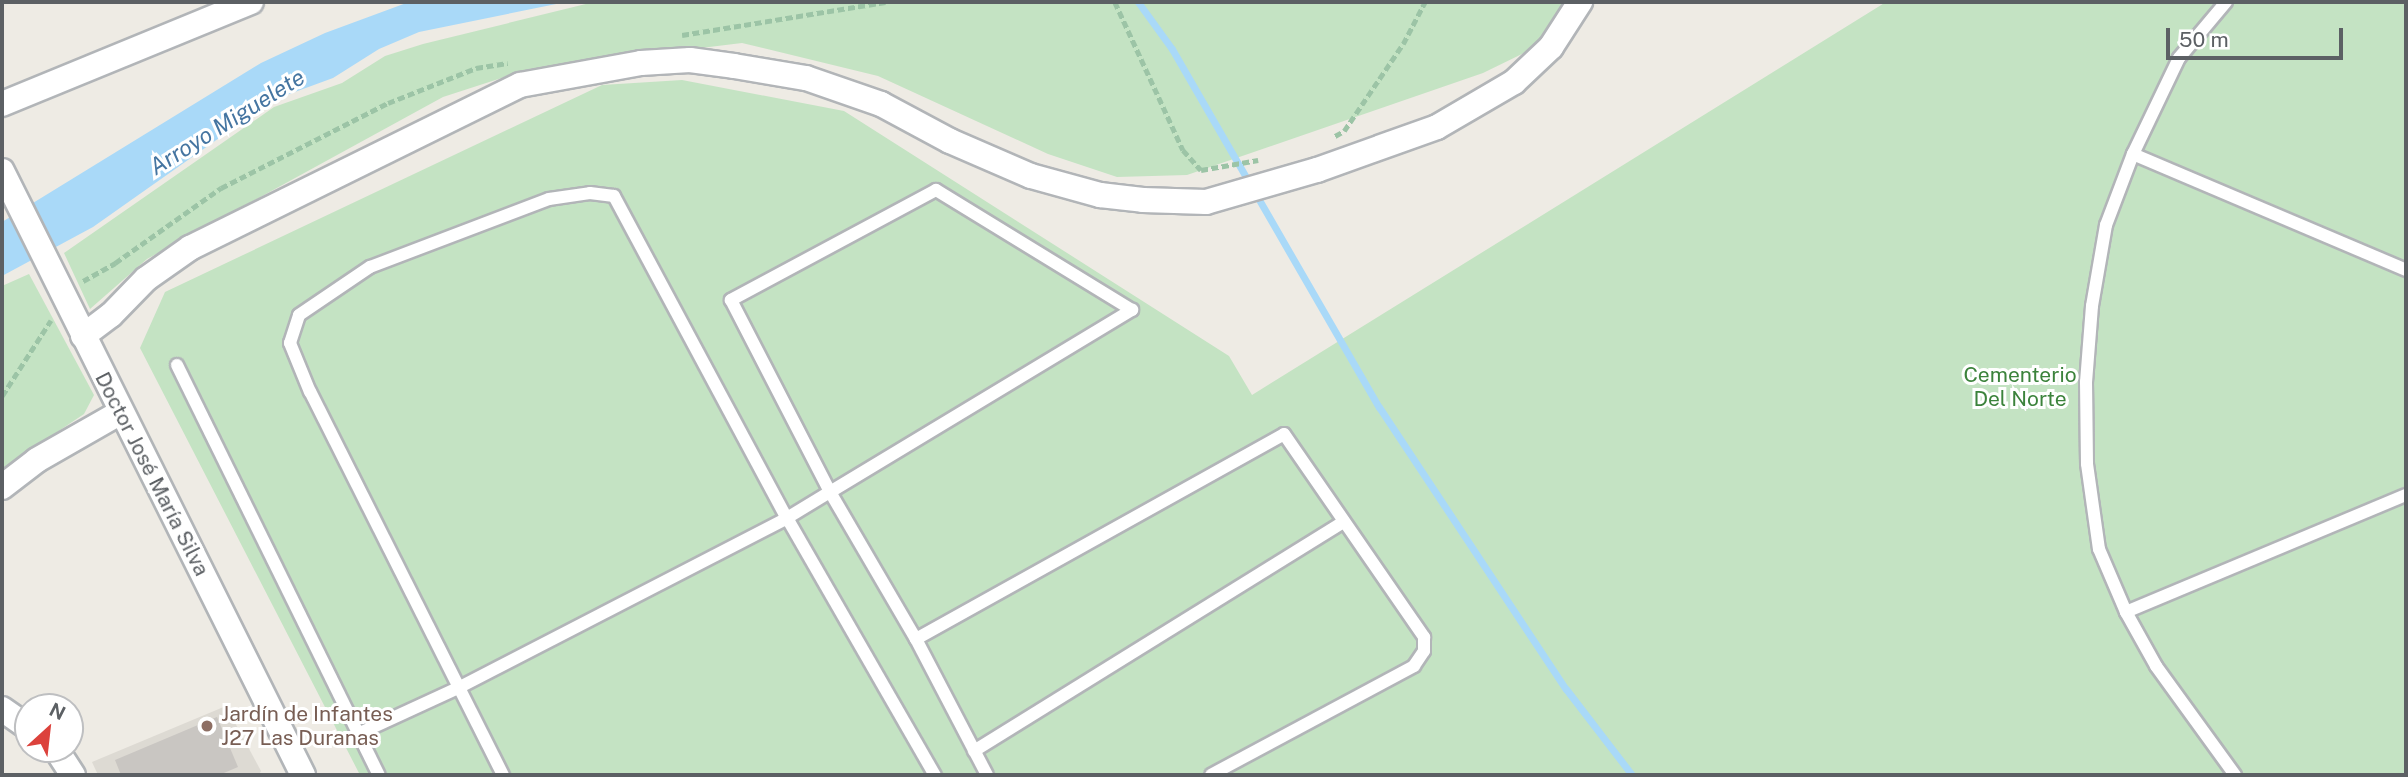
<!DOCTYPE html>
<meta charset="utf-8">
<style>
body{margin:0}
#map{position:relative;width:2408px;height:777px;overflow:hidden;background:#eeebe4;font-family:"Public Sans",sans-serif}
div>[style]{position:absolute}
.education>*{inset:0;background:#dddad3}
.green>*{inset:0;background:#c4e3c3}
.water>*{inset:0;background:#a9d9f8}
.stream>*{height:7px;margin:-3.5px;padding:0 3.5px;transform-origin:3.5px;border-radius:3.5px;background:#a9d9f8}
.building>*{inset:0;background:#c9c6c2}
.path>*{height:4.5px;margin-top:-2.25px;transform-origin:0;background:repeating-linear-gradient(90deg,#9cc4a6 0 7px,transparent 0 10.5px)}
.roads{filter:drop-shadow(2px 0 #b2b5b8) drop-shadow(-2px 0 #b2b5b8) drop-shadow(0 2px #b2b5b8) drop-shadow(0 -2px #b2b5b8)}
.service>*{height:12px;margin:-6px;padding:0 6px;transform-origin:6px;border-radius:6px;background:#fff}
.minor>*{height:24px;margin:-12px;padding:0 12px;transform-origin:12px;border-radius:12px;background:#fff}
.dots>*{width:19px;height:19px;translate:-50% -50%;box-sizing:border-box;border:4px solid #fff;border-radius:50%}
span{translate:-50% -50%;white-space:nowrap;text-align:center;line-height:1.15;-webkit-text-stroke:6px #fff;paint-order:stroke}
.park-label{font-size:21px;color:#3c833c}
.street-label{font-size:21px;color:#5c6064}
.education-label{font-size:21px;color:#785e54}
.left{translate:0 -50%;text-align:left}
.water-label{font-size:23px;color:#4575a1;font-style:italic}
.frame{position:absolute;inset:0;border:4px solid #5c6064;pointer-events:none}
.north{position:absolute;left:14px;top:693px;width:70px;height:70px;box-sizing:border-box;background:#fff;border:2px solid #bebfc1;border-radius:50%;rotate:27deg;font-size:19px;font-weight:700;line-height:28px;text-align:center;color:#5c6064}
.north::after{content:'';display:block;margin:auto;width:24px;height:32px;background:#dc423c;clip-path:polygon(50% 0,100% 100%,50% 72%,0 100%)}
.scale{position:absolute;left:2166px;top:28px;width:177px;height:32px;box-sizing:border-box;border:4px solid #5c6064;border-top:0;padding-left:9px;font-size:21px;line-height:24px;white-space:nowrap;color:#5c6064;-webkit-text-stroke:5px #fff;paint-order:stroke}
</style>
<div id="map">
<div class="education">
<div style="clip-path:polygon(226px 706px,261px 771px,259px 775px,98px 775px,92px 762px)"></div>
</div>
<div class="green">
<div style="clip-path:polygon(594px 2px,1576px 2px,1568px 21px,1524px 53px,1483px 73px,1187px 175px,1117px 177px,1048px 154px,878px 76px,742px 43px,529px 69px,443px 97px,147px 259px,90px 309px,64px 253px,274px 107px,342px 83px,385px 56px,423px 44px)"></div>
<div style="clip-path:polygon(1886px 2px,2406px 2px,2406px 775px,360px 775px,140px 348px,165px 292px,602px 85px,682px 80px,844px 111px,1229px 356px,1252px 395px)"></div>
<div style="clip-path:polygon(29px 274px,94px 395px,84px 414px,2px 469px,2px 286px)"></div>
</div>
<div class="water">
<div style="clip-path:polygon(409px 2px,566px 2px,419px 32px,379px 49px,333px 78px,273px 100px,93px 227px,2px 276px,2px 222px,261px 63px,325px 33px)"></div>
</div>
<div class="stream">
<div style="left:1138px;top:2px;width:58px;rotate:54.1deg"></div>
<div style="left:1172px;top:49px;width:414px;rotate:60deg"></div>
<div style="left:1379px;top:407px;width:338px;rotate:56.5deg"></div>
<div style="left:1566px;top:689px;width:108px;rotate:52.5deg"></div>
</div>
<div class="building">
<div style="clip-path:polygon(217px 717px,238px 767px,219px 775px,121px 775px,115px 760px)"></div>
</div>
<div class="path">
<div style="left:1115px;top:2px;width:163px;rotate:65.3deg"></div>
<div style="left:1183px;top:150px;width:27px;rotate:48deg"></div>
<div style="left:1201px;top:170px;width:58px;rotate:-10deg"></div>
<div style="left:682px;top:35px;width:206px;rotate:-9.2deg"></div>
<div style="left:1335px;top:136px;width:10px;rotate:-29deg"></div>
<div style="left:1344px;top:131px;width:105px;rotate:-55.9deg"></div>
<div style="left:1403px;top:44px;width:47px;rotate:-62.4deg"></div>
<div style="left:83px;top:281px;width:37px;rotate:-29deg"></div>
<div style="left:115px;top:263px;width:130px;rotate:-35.3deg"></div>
<div style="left:221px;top:188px;width:187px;rotate:-27deg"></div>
<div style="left:388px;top:103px;width:95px;rotate:-21.7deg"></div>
<div style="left:476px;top:68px;width:32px;rotate:-9deg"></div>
<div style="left:2px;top:396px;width:90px;rotate:-57.2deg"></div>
</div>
<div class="roads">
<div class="service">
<div style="left:2226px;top:2px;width:73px;rotate:130deg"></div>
<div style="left:2179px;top:58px;width:106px;rotate:115.6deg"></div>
<div style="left:2133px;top:154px;width:76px;rotate:110.8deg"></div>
<div style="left:2106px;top:225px;width:82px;rotate:99.8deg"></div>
<div style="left:2092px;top:306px;width:76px;rotate:94.5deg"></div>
<div style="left:2086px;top:382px;width:82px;rotate:89.3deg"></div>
<div style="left:2087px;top:464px;width:86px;rotate:82deg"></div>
<div style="left:2099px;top:549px;width:69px;rotate:66.8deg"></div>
<div style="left:2126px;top:612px;width:62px;rotate:60.9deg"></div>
<div style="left:2156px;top:666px;width:135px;rotate:54.1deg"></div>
<div style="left:2133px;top:154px;width:297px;rotate:23deg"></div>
<div style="left:177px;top:365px;width:457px;rotate:63.8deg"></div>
<div style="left:2126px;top:612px;width:303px;rotate:-22.7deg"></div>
<div style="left:916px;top:639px;width:421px;rotate:-29.1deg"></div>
<div style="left:1284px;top:434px;width:247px;rotate:55.4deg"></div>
<div style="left:1424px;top:637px;width:14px;rotate:90deg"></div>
<div style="left:1424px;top:651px;width:18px;rotate:124deg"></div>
<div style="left:1414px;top:666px;width:230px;rotate:151.8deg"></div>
<div style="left:358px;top:734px;width:110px;rotate:-24.7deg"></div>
<div style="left:458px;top:688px;width:370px;rotate:-27.3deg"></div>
<div style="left:787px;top:518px;width:50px;rotate:-31.2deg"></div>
<div style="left:830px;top:492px;width:353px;rotate:-31.1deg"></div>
<div style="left:1132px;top:310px;width:230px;rotate:-148.5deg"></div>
<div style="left:936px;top:190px;width:233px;rotate:151.8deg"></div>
<div style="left:731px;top:300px;width:216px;rotate:62.7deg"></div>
<div style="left:830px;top:492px;width:170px;rotate:59.7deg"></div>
<div style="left:916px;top:639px;width:153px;rotate:62.4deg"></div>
<div style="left:974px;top:751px;width:435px;rotate:-31.8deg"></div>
<div style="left:503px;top:775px;width:429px;rotate:-116.7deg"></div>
<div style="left:310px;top:392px;width:53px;rotate:-112.2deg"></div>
<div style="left:290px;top:343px;width:29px;rotate:-72deg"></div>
<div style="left:299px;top:315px;width:86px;rotate:-34.1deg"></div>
<div style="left:370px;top:267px;width:191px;rotate:-20.8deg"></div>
<div style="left:549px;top:199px;width:41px;rotate:-8.3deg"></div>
<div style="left:590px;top:193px;width:24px;rotate:7deg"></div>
<div style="left:614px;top:196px;width:366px;rotate:61.8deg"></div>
<div style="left:787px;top:518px;width:297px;rotate:60.1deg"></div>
</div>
<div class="minor">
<div style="left:2px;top:104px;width:269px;rotate:-22.3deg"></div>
<div style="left:2px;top:171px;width:675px;rotate:63.51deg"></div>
<div style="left:83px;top:336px;width:35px;rotate:-37deg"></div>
<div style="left:111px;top:315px;width:50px;rotate:-45.8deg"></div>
<div style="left:146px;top:279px;width:54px;rotate:-35.2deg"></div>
<div style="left:190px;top:248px;width:368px;rotate:-26.3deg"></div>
<div style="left:520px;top:85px;width:123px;rotate:-10.3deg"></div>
<div style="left:641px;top:63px;width:49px;rotate:-3.5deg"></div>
<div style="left:690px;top:60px;width:44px;rotate:7.8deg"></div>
<div style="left:734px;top:66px;width:73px;rotate:9.5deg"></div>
<div style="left:806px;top:78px;width:79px;rotate:19.1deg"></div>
<div style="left:881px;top:104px;width:78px;rotate:28.2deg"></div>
<div style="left:950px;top:141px;width:88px;rotate:23.4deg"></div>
<div style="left:1031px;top:176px;width:72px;rotate:15.4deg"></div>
<div style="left:1100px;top:195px;width:43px;rotate:6.6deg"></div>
<div style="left:1143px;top:200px;width:63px;rotate:1.8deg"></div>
<div style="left:1206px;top:202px;width:116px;rotate:-16.1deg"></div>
<div style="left:1317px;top:170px;width:127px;rotate:-19.7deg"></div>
<div style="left:1437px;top:127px;width:89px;rotate:-30.3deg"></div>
<div style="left:1514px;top:82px;width:51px;rotate:-43.4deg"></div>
<div style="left:1551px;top:47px;width:54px;rotate:-57.2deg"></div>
<div style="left:2px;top:487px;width:44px;rotate:-37.6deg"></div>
<div style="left:37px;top:460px;width:97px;rotate:-29.7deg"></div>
<div style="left:2px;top:709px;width:32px;rotate:35deg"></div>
<div style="left:56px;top:749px;width:31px;rotate:57deg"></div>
</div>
</div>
<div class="dots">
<div style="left:207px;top:726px;background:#8d6e63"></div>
</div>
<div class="park-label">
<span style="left:2020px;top:387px">Cementerio<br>Del Norte</span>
</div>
<div class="street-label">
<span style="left:152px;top:474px;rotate:63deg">Doctor José María Silva</span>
</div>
<div class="education-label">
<span class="left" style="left:221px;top:726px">Jardín de Infantes<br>J27 Las Duranas</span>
</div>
<div class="water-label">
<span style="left:227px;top:122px;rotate:-32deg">Arroyo Miguelete</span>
</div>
<div class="frame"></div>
<div class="north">N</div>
<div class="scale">50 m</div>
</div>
